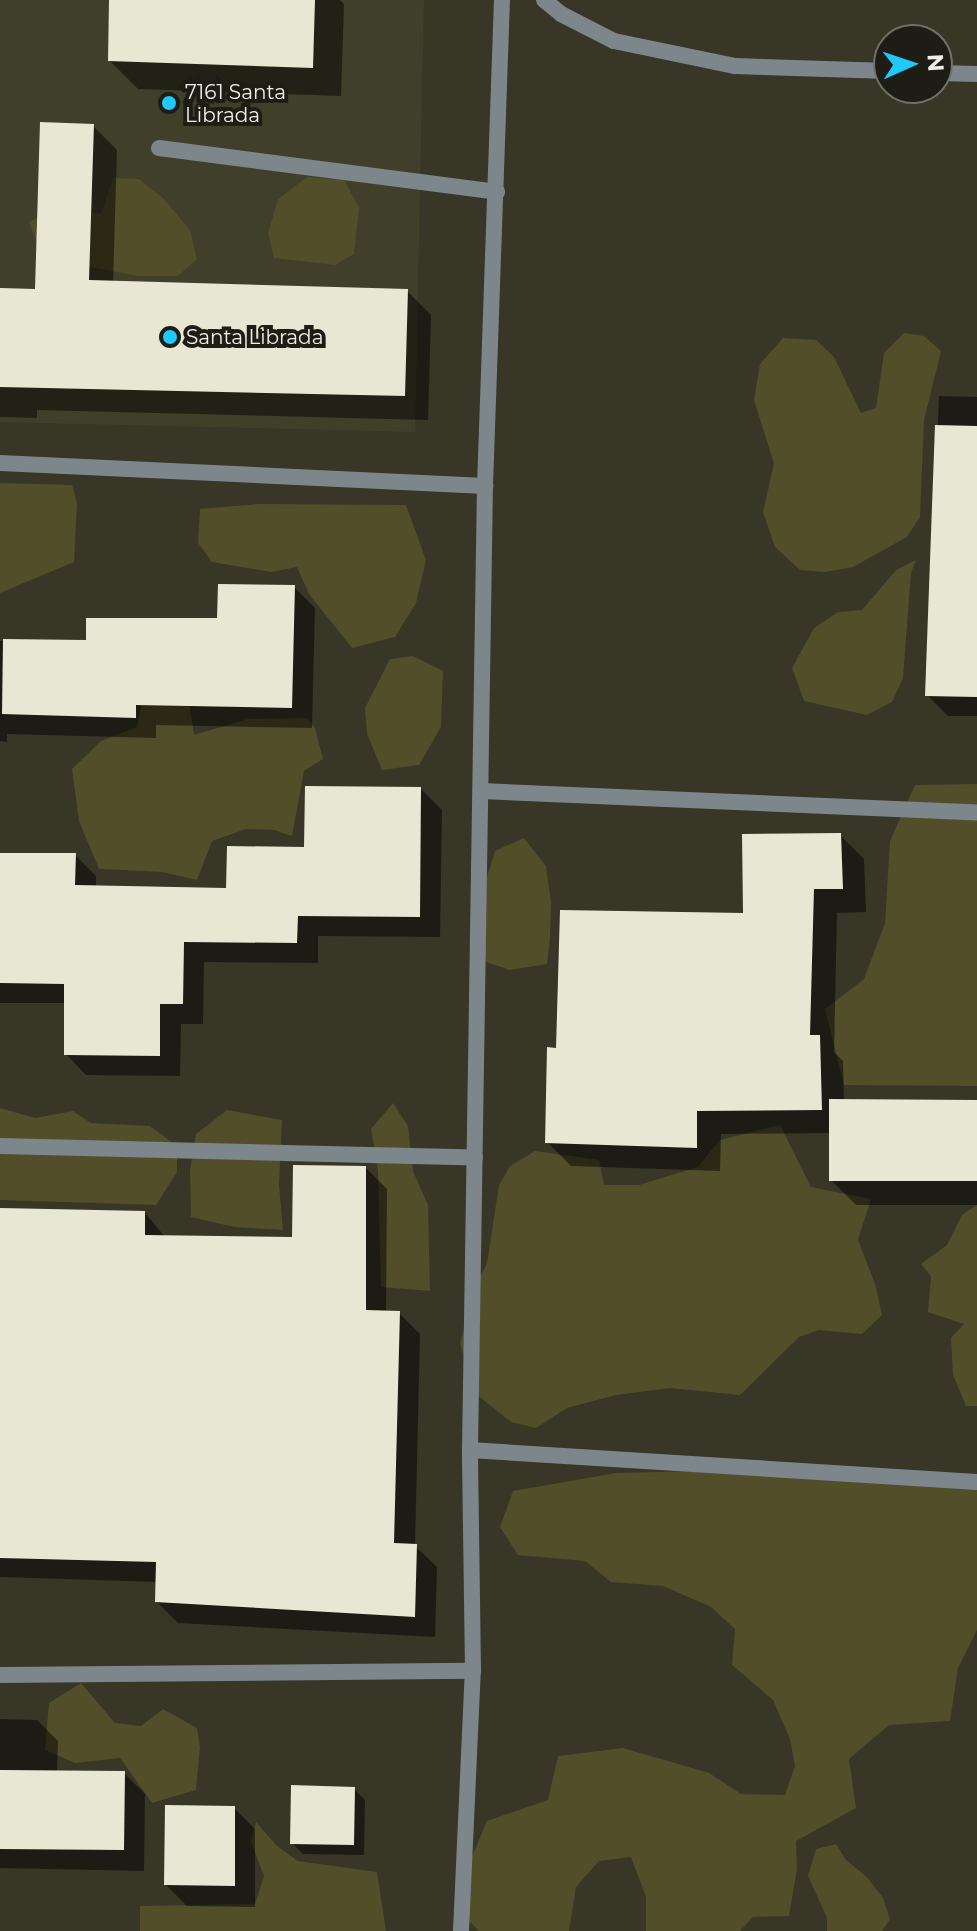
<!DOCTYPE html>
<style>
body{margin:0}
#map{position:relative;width:977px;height:1931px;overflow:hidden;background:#373627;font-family:Montserrat,sans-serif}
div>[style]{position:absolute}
.built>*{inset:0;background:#403f29}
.green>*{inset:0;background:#514e29}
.shadow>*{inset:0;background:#0007}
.building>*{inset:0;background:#e8e7d4}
.lane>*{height:16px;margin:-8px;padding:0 8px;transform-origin:8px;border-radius:8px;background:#7d868a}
.street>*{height:16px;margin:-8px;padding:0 8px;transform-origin:8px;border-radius:8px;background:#7d868a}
.dots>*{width:22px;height:22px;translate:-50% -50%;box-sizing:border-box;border:4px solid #1d1d16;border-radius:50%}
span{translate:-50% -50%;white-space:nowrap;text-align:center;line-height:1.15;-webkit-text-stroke:8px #1d1d16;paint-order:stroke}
.poi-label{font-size:20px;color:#efefe5}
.left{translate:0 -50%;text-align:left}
.north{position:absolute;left:873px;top:24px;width:80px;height:80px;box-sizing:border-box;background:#1d1d16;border:2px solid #717169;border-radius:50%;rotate:87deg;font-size:22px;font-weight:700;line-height:32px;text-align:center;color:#efefe5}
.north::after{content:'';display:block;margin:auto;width:28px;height:36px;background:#1ec9fd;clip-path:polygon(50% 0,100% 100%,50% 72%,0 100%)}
</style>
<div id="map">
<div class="built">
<div style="clip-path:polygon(0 0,424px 0,415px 432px,0 422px)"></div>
</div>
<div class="green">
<div style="clip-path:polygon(307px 177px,344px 180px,359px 207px,354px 254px,335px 265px,274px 258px,268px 233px,278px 199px)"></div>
<div style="clip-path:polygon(113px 178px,139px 179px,163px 198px,190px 230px,197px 259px,178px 276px,138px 276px,43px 258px,29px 222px,58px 207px,101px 214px)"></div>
<div style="clip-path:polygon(904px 333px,924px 336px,941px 351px,924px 420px,920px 517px,907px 537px,853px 567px,825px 572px,800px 570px,775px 547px,763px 512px,774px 464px,754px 400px,760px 364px,783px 338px,816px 340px,834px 357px,861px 413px,876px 408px,884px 353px)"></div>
<div style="clip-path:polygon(0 483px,72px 485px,77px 503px,74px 562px,0 593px)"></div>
<div style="clip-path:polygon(258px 504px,406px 505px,426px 560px,416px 603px,395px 637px,352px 648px,309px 594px,297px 567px,271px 572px,212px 562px,198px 543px,200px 509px)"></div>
<div style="clip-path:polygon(916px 560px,911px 573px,903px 678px,892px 702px,867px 715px,804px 701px,792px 668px,814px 628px,838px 612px,862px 610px,896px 570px)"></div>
<div style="clip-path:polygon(413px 656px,443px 671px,441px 727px,419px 765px,382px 770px,367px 734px,365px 708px,390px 659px)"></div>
<div style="clip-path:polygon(150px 665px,187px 688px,194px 735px,248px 719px,307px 718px,315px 728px,323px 759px,304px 771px,292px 836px,274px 830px,246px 829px,212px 841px,197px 880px,162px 872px,99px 869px,79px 821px,72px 769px,101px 741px,137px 727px)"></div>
<div style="clip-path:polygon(977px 784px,977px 1086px,844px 1085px,825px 1009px,864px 979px,885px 923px,890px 841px,915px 785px)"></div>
<div style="clip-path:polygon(524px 838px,546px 866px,551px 903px,550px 939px,547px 964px,510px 970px,486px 962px,480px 930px,486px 880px,495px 851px)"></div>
<div style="clip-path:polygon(393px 1103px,408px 1126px,413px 1171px,428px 1205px,430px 1291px,381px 1287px,378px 1171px,371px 1129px)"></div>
<div style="clip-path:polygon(0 1108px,35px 1118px,73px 1111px,91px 1123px,150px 1126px,177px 1146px,177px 1172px,156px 1205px,0 1200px)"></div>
<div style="clip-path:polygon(227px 1110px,282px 1120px,279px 1184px,283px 1230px,234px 1227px,191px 1217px,190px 1171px,196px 1134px)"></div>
<div style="clip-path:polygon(780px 1125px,811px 1187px,871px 1199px,858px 1240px,875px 1284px,882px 1315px,862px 1334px,819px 1330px,799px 1337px,740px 1395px,670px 1388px,616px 1395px,567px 1408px,536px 1428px,511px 1422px,476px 1394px,460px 1344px,472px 1293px,487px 1263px,499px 1185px,510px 1166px,535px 1151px,599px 1160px,604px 1185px,639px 1185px,698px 1167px,720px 1140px)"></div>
<div style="clip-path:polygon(977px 1205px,977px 1406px,966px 1406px,953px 1375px,951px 1338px,964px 1324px,928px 1312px,931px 1276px,921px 1264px,947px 1245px,962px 1215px)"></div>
<div style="clip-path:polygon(790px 1469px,977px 1475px,977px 1630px,958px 1668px,950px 1721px,889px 1725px,849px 1759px,856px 1808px,796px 1841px,797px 1869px,789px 1916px,753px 1917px,740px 1931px,646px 1931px,646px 1897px,631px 1857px,599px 1861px,576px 1887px,569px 1931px,479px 1931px,456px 1908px,462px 1880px,487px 1821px,548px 1800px,558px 1756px,623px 1748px,709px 1773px,741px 1794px,785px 1795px,795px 1766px,790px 1739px,773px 1700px,732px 1665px,735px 1629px,711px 1607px,663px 1586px,611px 1582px,585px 1561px,518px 1555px,500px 1527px,513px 1491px,616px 1473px)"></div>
<div style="clip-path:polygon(81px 1683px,115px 1723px,141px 1726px,163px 1709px,197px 1728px,200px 1747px,196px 1790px,152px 1803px,120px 1758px,75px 1763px,45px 1750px,49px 1703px)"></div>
<div style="clip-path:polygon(256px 1822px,277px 1846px,298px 1861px,377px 1872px,386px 1931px,140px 1931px,140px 1906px,255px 1904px,264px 1876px,251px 1842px)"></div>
<div style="clip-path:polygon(836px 1844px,846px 1860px,867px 1877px,883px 1898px,890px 1919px,882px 1931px,827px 1931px,827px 1918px,808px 1876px,816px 1849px)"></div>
</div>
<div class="shadow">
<div style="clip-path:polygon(111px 0,340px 0,344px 4px,341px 96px,138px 89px,110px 61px)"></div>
<div style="clip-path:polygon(93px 126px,117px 150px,113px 283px,407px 291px,431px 315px,428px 420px,37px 410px,37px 418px,0 417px,0 290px,37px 291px)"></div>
<div style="clip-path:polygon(939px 396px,977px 397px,977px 716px,948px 716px,927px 695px)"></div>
<div style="clip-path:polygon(294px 587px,315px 608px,312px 728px,156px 725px,156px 738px,7px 734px,7px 742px,0 741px,0 641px,87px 642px,219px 620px)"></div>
<div style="clip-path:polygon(421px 789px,442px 810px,440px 937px,318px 936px,318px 963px,204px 962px,203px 1024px,181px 1024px,180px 1076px,86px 1075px,66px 1054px,66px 1003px,0 1003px,0 855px,75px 855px,96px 876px,96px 887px,228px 890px)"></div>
<div style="clip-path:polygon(840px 835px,864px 859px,866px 912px,837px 913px,834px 1052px,843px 1061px,844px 1101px,977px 1102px,977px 1205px,856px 1205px,831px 1180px,831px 1133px,721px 1134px,720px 1171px,571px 1166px,547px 1142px,558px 1050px,745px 915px)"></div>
<div style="clip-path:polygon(366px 1168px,387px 1189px,386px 1312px,399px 1313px,420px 1334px,415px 1546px,437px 1567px,435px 1637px,178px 1623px,157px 1602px,158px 1582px,0 1577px,0 1210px,145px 1213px,166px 1238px,294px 1239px)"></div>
<div style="clip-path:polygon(0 1719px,37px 1720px,58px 1741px,57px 1772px,124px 1773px,145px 1794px,144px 1871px,0 1868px)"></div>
<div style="clip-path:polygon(354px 1789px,365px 1800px,364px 1855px,303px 1854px,292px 1843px)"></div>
<div style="clip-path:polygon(234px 1808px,255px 1829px,255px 1907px,187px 1906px,166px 1885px)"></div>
</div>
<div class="building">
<div style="clip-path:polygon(109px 0,315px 0,313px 68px,108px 61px)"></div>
<div style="clip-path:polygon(40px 122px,94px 124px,89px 280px,408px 289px,405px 396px,0 387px,0 288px,35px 289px)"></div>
<div style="clip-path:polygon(935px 425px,977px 426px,977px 697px,925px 696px)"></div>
<div style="clip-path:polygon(218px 584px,295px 585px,292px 708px,136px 705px,136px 718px,2px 714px,3px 639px,86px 640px,86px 618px,217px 618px)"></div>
<div style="clip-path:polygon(305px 786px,421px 787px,420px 917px,298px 916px,297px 943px,184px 942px,183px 1004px,160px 1004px,160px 1056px,64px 1055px,64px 984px,0 983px,0 853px,76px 853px,75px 885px,226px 888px,227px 846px,304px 847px)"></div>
<div style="clip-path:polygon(841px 833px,843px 889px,814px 889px,810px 1035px,820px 1035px,822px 1110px,697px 1111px,697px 1148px,545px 1143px,547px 1047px,556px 1048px,560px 910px,743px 913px,742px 834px)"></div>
<div style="clip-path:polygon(829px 1099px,977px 1100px,977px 1181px,829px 1181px)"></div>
<div style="clip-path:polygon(293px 1165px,366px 1166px,366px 1310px,400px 1311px,394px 1543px,417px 1544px,415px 1617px,155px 1602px,156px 1562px,0 1558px,0 1208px,145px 1211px,145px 1235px,292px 1237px)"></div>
<div style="clip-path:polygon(0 1770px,125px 1771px,124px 1850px,0 1849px)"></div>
<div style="clip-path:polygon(291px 1785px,355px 1787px,354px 1845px,290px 1844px)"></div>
<div style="clip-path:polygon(165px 1805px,235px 1806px,235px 1886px,164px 1885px)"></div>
</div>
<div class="lane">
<div style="left:159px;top:148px;width:341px;rotate:7.4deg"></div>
</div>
<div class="street">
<div style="left:544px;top:0;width:22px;rotate:39deg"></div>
<div style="left:561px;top:14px;width:59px;rotate:27deg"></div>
<div style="left:614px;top:41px;width:124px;rotate:11.7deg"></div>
<div style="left:735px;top:66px;width:154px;rotate:1.9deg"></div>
<div style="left:937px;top:73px;width:40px;rotate:1.4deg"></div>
<div style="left:0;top:463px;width:486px;rotate:2.7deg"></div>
<div style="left:482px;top:791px;width:495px;rotate:2.5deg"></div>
<div style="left:0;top:1146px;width:475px;rotate:1.4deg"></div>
<div style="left:470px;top:1450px;width:508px;rotate:3.61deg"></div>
<div style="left:0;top:1675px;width:473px;rotate:-0.5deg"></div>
<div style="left:461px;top:1931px;width:260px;rotate:-87.4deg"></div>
<div style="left:473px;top:1671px;width:221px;rotate:-90.8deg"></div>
<div style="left:470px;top:1450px;width:964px;rotate:-89.11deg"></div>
<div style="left:485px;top:486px;width:486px;rotate:-88deg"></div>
</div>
<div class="dots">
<div style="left:169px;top:103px;background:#1ec9fd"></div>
<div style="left:170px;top:337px;background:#1ec9fd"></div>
</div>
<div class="poi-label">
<span class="left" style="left:185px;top:104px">7161 Santa<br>Librada</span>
<span class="left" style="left:186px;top:337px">Santa Librada</span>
</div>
<div class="north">N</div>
</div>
